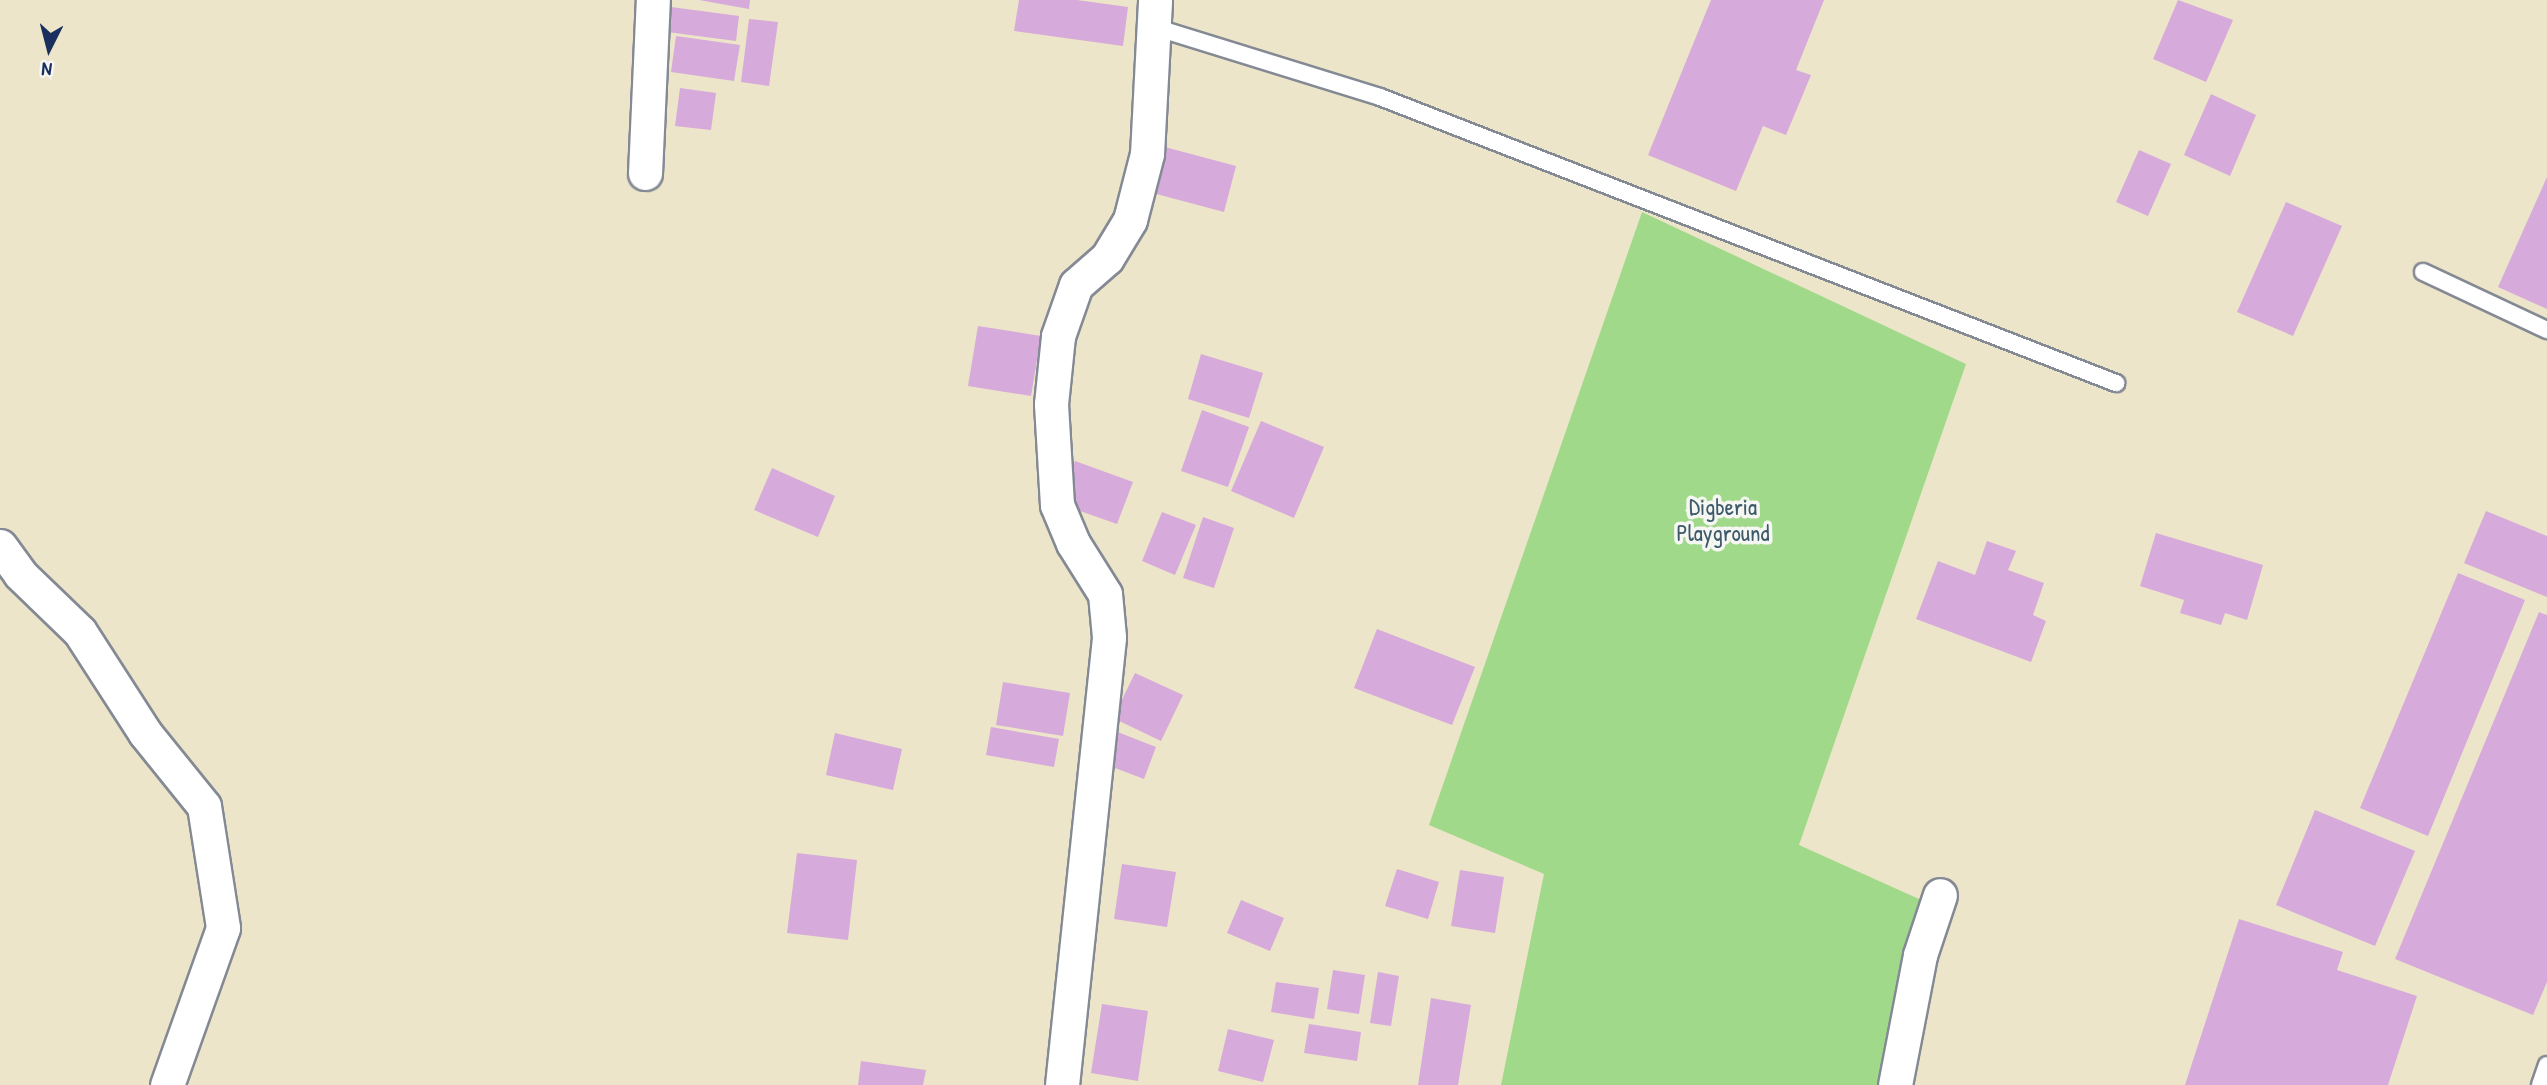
<!DOCTYPE html>
<style>
body{margin:0}
#map{position:relative;width:2547px;height:1085px;overflow:hidden;background:#ede5c9;font-family:"Patrick Hand",sans-serif}
div>[style]{position:absolute}
.green>*{inset:0;background:#a1d98b}
.building>*{inset:0;background:#d6aada}
.roads{filter:drop-shadow(2px 0 #848a94) drop-shadow(-2px 0 #848a94) drop-shadow(0 2px #848a94) drop-shadow(0 -2px #848a94)}
.service>*{height:16px;margin:-8px;padding:0 8px;transform-origin:8px;border-radius:8px;background:#fff}
.minor>*{height:33px;margin:-16.5px;padding:0 16.5px;transform-origin:16.5px;border-radius:16.5px;background:#fff}
span{translate:-50% -50%;white-space:nowrap;text-align:center;line-height:1.15;-webkit-text-stroke:7px #f6f6f2;paint-order:stroke}
.park-label{font-size:23px;color:#3c5a69}
.north{position:absolute;left:14px;top:14px;width:70px;height:70px;-webkit-text-stroke:5px #f6f6f2;paint-order:stroke;rotate:186deg;font-size:19px;font-weight:700;line-height:28px;text-align:center;color:#1b2f5e}
.north::after{content:'';display:block;margin:auto;width:24px;height:32px;background:#1b2f5e;clip-path:polygon(50% 0,100% 100%,50% 72%,0 100%)}
</style>
<div id="map">
<div class="green">
<div style="clip-path:polygon(1642px 212px,1966px 364px,1799px 845px,1939px 908px,1895px 1085px,1501px 1085px,1544px 874px,1429px 825px)"></div>
</div>
<div class="building">
<div style="clip-path:polygon(699px 0,750px 0,749px 9px)"></div>
<div style="clip-path:polygon(1019px 0,1077px 0,1128px 7px,1123px 46px,1014px 31px)"></div>
<div style="clip-path:polygon(1711px 0,1824px 0,1796px 70px,1811px 75px,1786px 135px,1763px 126px,1736px 191px,1648px 155px)"></div>
<div style="clip-path:polygon(2178px 0,2233px 20px,2206px 82px,2153px 59px)"></div>
<div style="clip-path:polygon(671px 7px,739px 16px,736px 41px,667px 32px)"></div>
<div style="clip-path:polygon(749px 19px,778px 22px,769px 86px,741px 82px)"></div>
<div style="clip-path:polygon(676px 36px,740px 45px,734px 81px,671px 72px)"></div>
<div style="clip-path:polygon(680px 88px,716px 93px,711px 130px,675px 126px)"></div>
<div style="clip-path:polygon(2211px 94px,2256px 115px,2230px 176px,2184px 155px)"></div>
<div style="clip-path:polygon(1161px 146px,1236px 166px,1224px 212px,1149px 192px)"></div>
<div style="clip-path:polygon(2139px 150px,2171px 164px,2148px 216px,2116px 202px)"></div>
<div style="clip-path:polygon(2547px 177px,2547px 309px,2498px 287px)"></div>
<div style="clip-path:polygon(2286px 202px,2342px 226px,2293px 336px,2237px 312px)"></div>
<div style="clip-path:polygon(978px 326px,1041px 336px,1031px 396px,968px 386px)"></div>
<div style="clip-path:polygon(1201px 354px,1263px 373px,1249px 418px,1188px 399px)"></div>
<div style="clip-path:polygon(1202px 410px,1249px 427px,1228px 487px,1181px 471px)"></div>
<div style="clip-path:polygon(1261px 421px,1324px 447px,1294px 518px,1231px 491px)"></div>
<div style="clip-path:polygon(1075px 461px,1133px 482px,1117px 524px,1060px 504px)"></div>
<div style="clip-path:polygon(772px 468px,835px 496px,818px 537px,754px 510px)"></div>
<div style="clip-path:polygon(2486px 511px,2547px 536px,2547px 597px,2464px 563px)"></div>
<div style="clip-path:polygon(1162px 512px,1196px 525px,1175px 575px,1142px 561px)"></div>
<div style="clip-path:polygon(1203px 517px,1234px 528px,1214px 588px,1183px 578px)"></div>
<div style="clip-path:polygon(2156px 533px,2263px 565px,2247px 620px,2225px 613px,2221px 625px,2180px 613px,2184px 600px,2140px 586px)"></div>
<div style="clip-path:polygon(1987px 541px,2016px 551px,2008px 570px,2044px 583px,2033px 615px,2046px 621px,2031px 662px,1916px 619px,1938px 561px,1975px 575px)"></div>
<div style="clip-path:polygon(2458px 573px,2525px 600px,2428px 836px,2360px 808px)"></div>
<div style="clip-path:polygon(2539px 612px,2547px 615px,2547px 982px,2533px 1015px,2395px 959px)"></div>
<div style="clip-path:polygon(1377px 629px,1475px 667px,1452px 725px,1354px 688px)"></div>
<div style="clip-path:polygon(1135px 673px,1183px 695px,1161px 741px,1113px 718px)"></div>
<div style="clip-path:polygon(1003px 682px,1070px 693px,1063px 736px,996px 725px)"></div>
<div style="clip-path:polygon(991px 727px,1059px 739px,1054px 767px,986px 755px)"></div>
<div style="clip-path:polygon(1115px 731px,1156px 747px,1144px 779px,1102px 763px)"></div>
<div style="clip-path:polygon(835px 733px,902px 749px,893px 790px,826px 775px)"></div>
<div style="clip-path:polygon(2315px 810px,2415px 851px,2375px 946px,2276px 905px)"></div>
<div style="clip-path:polygon(797px 853px,857px 860px,848px 940px,787px 933px)"></div>
<div style="clip-path:polygon(1122px 864px,1176px 872px,1167px 927px,1114px 919px)"></div>
<div style="clip-path:polygon(1397px 869px,1439px 882px,1428px 919px,1385px 906px)"></div>
<div style="clip-path:polygon(1460px 870px,1504px 877px,1495px 933px,1451px 926px)"></div>
<div style="clip-path:polygon(1241px 900px,1284px 918px,1270px 951px,1227px 933px)"></div>
<div style="clip-path:polygon(2239px 919px,2343px 952px,2337px 970px,2417px 996px,2388px 1085px,2185px 1085px)"></div>
<div style="clip-path:polygon(1333px 970px,1365px 975px,1359px 1014px,1327px 1009px)"></div>
<div style="clip-path:polygon(1378px 972px,1399px 976px,1391px 1026px,1370px 1023px)"></div>
<div style="clip-path:polygon(1276px 982px,1319px 988px,1314px 1019px,1271px 1012px)"></div>
<div style="clip-path:polygon(1431px 998px,1471px 1005px,1458px 1085px,1418px 1085px)"></div>
<div style="clip-path:polygon(1102px 1004px,1148px 1011px,1138px 1081px,1091px 1073px)"></div>
<div style="clip-path:polygon(1309px 1024px,1361px 1032px,1357px 1061px,1304px 1053px)"></div>
<div style="clip-path:polygon(1228px 1029px,1274px 1040px,1263px 1082px,1218px 1071px)"></div>
<div style="clip-path:polygon(861px 1061px,926px 1070px,923px 1085px,858px 1085px)"></div>
</div>
<div class="roads">
<div class="service">
<div style="left:1151px;top:26px;width:240px;rotate:17.2deg"></div>
<div style="left:1380px;top:97px;width:790px;rotate:21.24deg"></div>
<div style="left:2423px;top:272px;width:137px;rotate:25.1deg"></div>
<div style="left:2540px;top:1085px;width:21px;rotate:-71deg"></div>
</div>
<div class="minor">
<div style="left:645px;top:173px;width:173px;rotate:-87.4deg"></div>
<div style="left:0;top:546px;width:34px;rotate:54deg"></div>
<div style="left:20px;top:574px;width:83px;rotate:44deg"></div>
<div style="left:80px;top:632px;width:120px;rotate:57.2deg"></div>
<div style="left:145px;top:733px;width:94px;rotate:51.1deg"></div>
<div style="left:204px;top:806px;width:123px;rotate:81.1deg"></div>
<div style="left:223px;top:928px;width:167px;rotate:109.6deg"></div>
<div style="left:1062px;top:1085px;width:450px;rotate:-84deg"></div>
<div style="left:1109px;top:637px;width:43px;rotate:-95.3deg"></div>
<div style="left:1105px;top:594px;width:60px;rotate:-122.1deg"></div>
<div style="left:1073px;top:543px;width:41px;rotate:-112.8deg"></div>
<div style="left:1057px;top:505px;width:101px;rotate:-93.4deg"></div>
<div style="left:1051px;top:404px;width:68px;rotate:-84.1deg"></div>
<div style="left:1058px;top:336px;width:54px;rotate:-70.6deg"></div>
<div style="left:1076px;top:285px;width:41px;rotate:-41.1deg"></div>
<div style="left:1107px;top:258px;width:44px;rotate:-58.8deg"></div>
<div style="left:1130px;top:220px;width:68px;rotate:-75.6deg"></div>
<div style="left:1147px;top:154px;width:154px;rotate:-87deg"></div>
<div style="left:1895px;top:1085px;width:132px;rotate:-79.1deg"></div>
<div style="left:1920px;top:955px;width:63px;rotate:-71.6deg"></div>
</div>
</div>
<div class="park-label">
<span style="left:1723px;top:520px">Digberia<br>Playground</span>
</div>
<div class="north">N</div>
</div>
